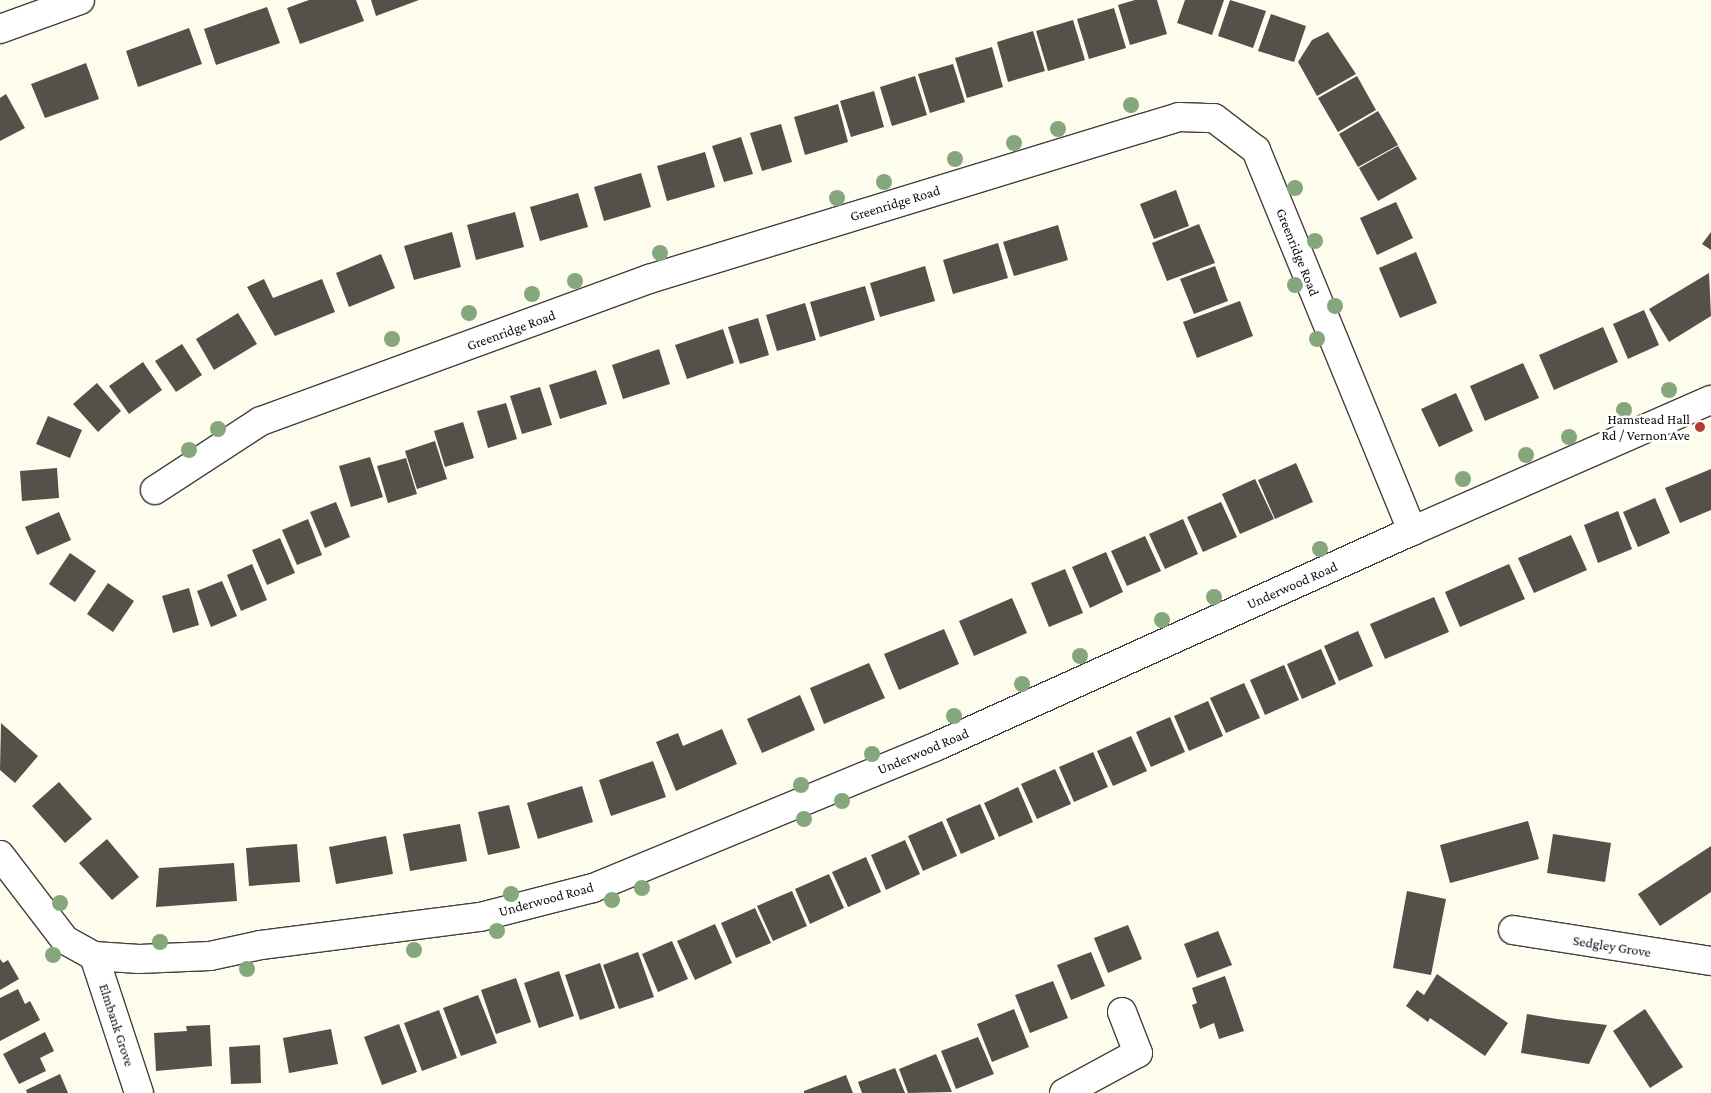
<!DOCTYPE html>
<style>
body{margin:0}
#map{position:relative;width:1711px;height:1093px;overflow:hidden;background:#fefded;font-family:"Crimson Pro",serif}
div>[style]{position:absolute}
.building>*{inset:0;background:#555049}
.roads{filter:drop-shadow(1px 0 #404040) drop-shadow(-1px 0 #404040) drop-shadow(0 1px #404040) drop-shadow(0 -1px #404040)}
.minor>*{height:28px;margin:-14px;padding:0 14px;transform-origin:14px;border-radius:14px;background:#fff}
.trees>*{width:16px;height:16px;margin:-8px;border-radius:50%;background:#86a77c}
.dots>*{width:14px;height:14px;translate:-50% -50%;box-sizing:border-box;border:2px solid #fff;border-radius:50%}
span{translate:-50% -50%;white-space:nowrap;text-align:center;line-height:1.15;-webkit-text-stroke:5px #fff;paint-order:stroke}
.street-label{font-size:14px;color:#0d0d0d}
.poi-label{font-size:14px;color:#0d0d0d}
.right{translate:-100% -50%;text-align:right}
</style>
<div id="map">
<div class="building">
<div style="clip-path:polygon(309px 0,356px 0,364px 21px,300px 44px,287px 8px)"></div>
<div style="clip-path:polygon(371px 0,419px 0,376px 16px)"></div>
<div style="clip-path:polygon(1135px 0,1157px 0,1167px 34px,1130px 45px,1118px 5px)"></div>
<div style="clip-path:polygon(1185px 0,1224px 0,1212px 35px,1177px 23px)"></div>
<div style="clip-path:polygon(1230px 0,1266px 11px,1253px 48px,1218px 36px)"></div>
<div style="clip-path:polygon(267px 7px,280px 43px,216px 65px,204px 29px)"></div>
<div style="clip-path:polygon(1114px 8px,1126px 48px,1089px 59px,1077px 19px)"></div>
<div style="clip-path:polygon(1271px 14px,1306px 26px,1294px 62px,1258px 51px)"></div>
<div style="clip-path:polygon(1073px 20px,1085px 60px,1048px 71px,1036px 31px)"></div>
<div style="clip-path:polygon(189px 28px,202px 64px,138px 87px,126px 51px)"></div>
<div style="clip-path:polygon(1033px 31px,1045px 71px,1008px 82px,997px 42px)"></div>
<div style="clip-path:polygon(1328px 32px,1356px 74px,1317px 96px,1298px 62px,1312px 40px)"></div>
<div style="clip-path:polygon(992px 47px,1003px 87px,967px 98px,955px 58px)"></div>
<div style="clip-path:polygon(86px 63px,99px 99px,45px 118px,31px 84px)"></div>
<div style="clip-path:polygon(953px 64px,965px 102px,930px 113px,918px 74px)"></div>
<div style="clip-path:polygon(915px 76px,927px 115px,892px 126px,880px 87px)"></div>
<div style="clip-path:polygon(1357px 76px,1376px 110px,1338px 132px,1318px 98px)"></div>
<div style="clip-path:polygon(874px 91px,884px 127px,851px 137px,840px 101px)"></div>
<div style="clip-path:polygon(6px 94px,25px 128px,0 141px,0 98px)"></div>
<div style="clip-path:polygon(838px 104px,848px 142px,805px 155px,794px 117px)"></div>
<div style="clip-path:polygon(1378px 111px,1398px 145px,1358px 167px,1339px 134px)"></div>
<div style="clip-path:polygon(781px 124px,792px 162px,762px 171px,750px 133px)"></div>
<div style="clip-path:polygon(741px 137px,753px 174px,724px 182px,712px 146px)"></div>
<div style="clip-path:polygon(1398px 146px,1417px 179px,1378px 201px,1359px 168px)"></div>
<div style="clip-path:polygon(705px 152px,715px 187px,667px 201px,657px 166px)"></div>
<div style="clip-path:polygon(641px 173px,651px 207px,604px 221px,594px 187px)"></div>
<div style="clip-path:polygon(1176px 190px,1189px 226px,1154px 239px,1140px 204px)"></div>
<div style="clip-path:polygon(578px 193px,588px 227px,540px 241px,530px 207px)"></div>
<div style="clip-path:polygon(1396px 202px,1413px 238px,1377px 255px,1360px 218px)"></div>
<div style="clip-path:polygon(515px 212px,524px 247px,476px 260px,467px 225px)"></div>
<div style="clip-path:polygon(1199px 224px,1215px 263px,1167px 281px,1152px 243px)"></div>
<div style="clip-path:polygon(1058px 225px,1068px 260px,1014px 276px,1003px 242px)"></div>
<div style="clip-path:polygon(452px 232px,461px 267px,414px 280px,404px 246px)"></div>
<div style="clip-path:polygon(1711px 232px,1711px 250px,1702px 244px)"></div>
<div style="clip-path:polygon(998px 243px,1008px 278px,953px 294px,943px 260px)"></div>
<div style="clip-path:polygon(1416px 252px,1437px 303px,1400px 318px,1379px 268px)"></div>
<div style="clip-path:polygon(381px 254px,395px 288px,349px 307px,336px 273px)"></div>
<div style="clip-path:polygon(925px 266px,935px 301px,880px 317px,870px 283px)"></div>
<div style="clip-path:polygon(1215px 266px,1228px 301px,1194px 314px,1180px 279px)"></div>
<div style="clip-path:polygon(1709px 273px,1711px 316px,1669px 342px,1649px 309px)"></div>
<div style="clip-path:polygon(264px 279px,273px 298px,322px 279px,335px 312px,275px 336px,247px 287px)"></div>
<div style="clip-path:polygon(865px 286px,875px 320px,820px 337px,810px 302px)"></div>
<div style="clip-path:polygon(1240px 301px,1253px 336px,1197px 358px,1183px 322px)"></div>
<div style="clip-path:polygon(805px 303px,816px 340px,777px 351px,766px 315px)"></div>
<div style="clip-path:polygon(1644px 310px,1659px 345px,1628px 359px,1613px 324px)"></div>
<div style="clip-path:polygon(238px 313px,257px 344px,214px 370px,196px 339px)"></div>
<div style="clip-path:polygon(758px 318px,769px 355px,740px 364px,728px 327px)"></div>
<div style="clip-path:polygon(1603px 327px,1618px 362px,1554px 390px,1539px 355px)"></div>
<div style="clip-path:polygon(723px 329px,734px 363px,687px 379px,675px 345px)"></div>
<div style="clip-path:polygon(182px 344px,202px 375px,176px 392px,155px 361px)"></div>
<div style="clip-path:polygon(659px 349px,670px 384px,623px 399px,612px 365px)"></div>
<div style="clip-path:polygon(143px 362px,162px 390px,129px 414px,109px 386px)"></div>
<div style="clip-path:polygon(1523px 363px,1539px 398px,1485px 421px,1470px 386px)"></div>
<div style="clip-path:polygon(596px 370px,607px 404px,560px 419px,549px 385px)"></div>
<div style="clip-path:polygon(97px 383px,121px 411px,98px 432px,73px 404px)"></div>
<div style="clip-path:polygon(540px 387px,552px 425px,522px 434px,510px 396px)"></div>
<div style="clip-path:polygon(1456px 393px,1473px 431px,1439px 447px,1421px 409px)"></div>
<div style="clip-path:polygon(506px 403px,517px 439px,488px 448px,477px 411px)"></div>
<div style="clip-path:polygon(48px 416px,82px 430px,70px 458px,36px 444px)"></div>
<div style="clip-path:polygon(463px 422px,474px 458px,445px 467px,434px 431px)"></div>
<div style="clip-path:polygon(435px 441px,447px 479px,417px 489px,405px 451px)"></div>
<div style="clip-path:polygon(370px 457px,383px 497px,351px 507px,339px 466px)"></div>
<div style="clip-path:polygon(406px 458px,417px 494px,388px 503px,377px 466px)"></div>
<div style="clip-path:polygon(1296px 463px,1313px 502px,1275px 519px,1258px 480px)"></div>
<div style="clip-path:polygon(57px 468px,59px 498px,22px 501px,20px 471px)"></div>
<div style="clip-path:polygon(1711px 469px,1711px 510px,1680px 523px,1665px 488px)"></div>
<div style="clip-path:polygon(1255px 479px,1274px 519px,1240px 534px,1222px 494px)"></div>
<div style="clip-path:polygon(1655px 498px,1670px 533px,1638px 547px,1623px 512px)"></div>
<div style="clip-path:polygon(336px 502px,350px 537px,325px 548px,310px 512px)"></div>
<div style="clip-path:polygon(1221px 502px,1237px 537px,1203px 552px,1187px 517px)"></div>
<div style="clip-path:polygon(1618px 511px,1632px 549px,1598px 563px,1584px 525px)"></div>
<div style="clip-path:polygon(59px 512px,71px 540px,37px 555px,25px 527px)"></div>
<div style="clip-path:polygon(308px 519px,322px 555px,297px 565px,282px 530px)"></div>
<div style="clip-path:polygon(1183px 519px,1198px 554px,1165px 569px,1149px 534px)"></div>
<div style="clip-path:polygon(1571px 535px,1587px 570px,1534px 593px,1518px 558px)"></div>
<div style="clip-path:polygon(1145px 536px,1161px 571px,1127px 586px,1111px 551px)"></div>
<div style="clip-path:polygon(280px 538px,295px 573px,267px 585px,252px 550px)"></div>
<div style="clip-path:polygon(1106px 552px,1123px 592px,1090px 608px,1072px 567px)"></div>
<div style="clip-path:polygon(70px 553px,96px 571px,75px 602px,49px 584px)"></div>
<div style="clip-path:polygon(252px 564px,267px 600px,241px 611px,227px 575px)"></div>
<div style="clip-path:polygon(1509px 564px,1525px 599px,1460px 627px,1445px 592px)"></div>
<div style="clip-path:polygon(1065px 569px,1083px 613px,1049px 627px,1031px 583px)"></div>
<div style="clip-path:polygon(222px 581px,237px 616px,211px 627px,197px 591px)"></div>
<div style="clip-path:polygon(108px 583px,134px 601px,113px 632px,87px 614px)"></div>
<div style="clip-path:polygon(189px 588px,199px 625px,173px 633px,162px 596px)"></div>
<div style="clip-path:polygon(1434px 597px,1449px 632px,1385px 659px,1370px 624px)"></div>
<div style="clip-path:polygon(1012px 598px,1027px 633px,974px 656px,959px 621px)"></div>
<div style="clip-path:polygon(944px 629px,959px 664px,899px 690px,884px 654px)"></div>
<div style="clip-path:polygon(1358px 631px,1373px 666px,1339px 681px,1324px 646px)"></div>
<div style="clip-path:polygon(1321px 649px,1336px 684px,1302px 699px,1287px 664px)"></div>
<div style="clip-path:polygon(869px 663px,885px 698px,824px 724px,810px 688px)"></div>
<div style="clip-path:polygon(1284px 665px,1299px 700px,1265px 715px,1250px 680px)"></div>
<div style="clip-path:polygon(1244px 683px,1260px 718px,1226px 733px,1210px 698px)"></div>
<div style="clip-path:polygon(800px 695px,815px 730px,762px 753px,747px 719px)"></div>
<div style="clip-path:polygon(1208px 701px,1223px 736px,1189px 751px,1174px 716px)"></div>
<div style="clip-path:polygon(1170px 717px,1185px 752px,1151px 767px,1136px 732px)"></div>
<div style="clip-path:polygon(1px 723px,38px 756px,15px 783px,0 770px)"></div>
<div style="clip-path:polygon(722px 729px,737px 764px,676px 791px,656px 742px,678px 733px,683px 746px)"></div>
<div style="clip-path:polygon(1131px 736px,1147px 771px,1113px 786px,1097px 751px)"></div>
<div style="clip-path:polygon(1093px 752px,1108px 787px,1074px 802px,1059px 767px)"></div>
<div style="clip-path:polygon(653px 761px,666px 797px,611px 816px,599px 780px)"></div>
<div style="clip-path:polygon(1055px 769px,1071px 804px,1037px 819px,1021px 784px)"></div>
<div style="clip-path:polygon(59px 782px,92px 819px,65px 843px,32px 806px)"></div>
<div style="clip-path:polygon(582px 786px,593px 822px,538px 839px,527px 803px)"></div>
<div style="clip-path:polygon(1018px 787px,1033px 822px,999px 837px,984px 803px)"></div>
<div style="clip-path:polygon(980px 804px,995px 839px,961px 854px,946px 819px)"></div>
<div style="clip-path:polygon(509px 805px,520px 848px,488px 855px,478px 812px)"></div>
<div style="clip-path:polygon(942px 821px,957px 856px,923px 871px,908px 836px)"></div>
<div style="clip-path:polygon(1528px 821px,1539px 859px,1450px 883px,1440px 845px)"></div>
<div style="clip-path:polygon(460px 824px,467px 861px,410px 871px,403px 834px)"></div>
<div style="clip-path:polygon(1553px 834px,1611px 843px,1605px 882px,1547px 873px)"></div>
<div style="clip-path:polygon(386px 836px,393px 874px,336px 884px,329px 847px)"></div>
<div style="clip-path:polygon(107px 839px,139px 877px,112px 900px,79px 863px)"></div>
<div style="clip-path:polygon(905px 840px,920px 874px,886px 890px,871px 855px)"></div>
<div style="clip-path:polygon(297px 844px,300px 882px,249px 886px,246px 848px)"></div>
<div style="clip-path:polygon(1711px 846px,1711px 892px,1660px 926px,1638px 894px)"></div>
<div style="clip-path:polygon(866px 857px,881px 892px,848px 907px,832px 872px)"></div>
<div style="clip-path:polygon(234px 863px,237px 901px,156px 907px,159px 868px)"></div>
<div style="clip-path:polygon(829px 874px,844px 908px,810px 924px,795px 889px)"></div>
<div style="clip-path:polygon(792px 891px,807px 926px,773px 941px,757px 906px)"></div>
<div style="clip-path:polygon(1407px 891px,1446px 899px,1431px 975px,1393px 968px)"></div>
<div style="clip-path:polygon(755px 908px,771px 943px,736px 958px,721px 923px)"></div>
<div style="clip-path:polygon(715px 924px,732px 963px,695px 980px,677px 941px)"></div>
<div style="clip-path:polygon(1128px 925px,1142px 959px,1108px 973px,1094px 938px)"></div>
<div style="clip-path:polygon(1218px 931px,1232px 965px,1197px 978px,1184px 944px)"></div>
<div style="clip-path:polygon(672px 941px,688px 979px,658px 992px,642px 954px)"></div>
<div style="clip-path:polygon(638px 952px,654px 997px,619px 1009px,603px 965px)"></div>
<div style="clip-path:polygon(1091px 952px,1105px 986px,1071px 1000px,1057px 965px)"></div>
<div style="clip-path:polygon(0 959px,3px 963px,8px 960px,19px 979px,0 990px)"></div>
<div style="clip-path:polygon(600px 963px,615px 1008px,580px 1020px,565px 975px)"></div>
<div style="clip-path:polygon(559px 971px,574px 1016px,539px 1028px,524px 983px)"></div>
<div style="clip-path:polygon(1437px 974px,1508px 1023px,1485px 1056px,1430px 1018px,1428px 1022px,1406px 1006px,1417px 990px,1424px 995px)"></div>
<div style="clip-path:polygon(1225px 976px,1244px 1031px,1219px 1039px,1214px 1023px,1200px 1029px,1192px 1005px,1197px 1003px,1192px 988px)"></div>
<div style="clip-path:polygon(516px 978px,531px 1022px,496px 1034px,481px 990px)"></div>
<div style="clip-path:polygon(1053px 981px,1068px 1018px,1030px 1033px,1015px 995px)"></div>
<div style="clip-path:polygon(18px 989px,25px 1004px,30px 1001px,40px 1020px,0 1041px,0 998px)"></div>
<div style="clip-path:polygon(478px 995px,497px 1043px,461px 1056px,443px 1008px)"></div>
<div style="clip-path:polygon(1014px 1009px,1029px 1047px,992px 1062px,977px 1024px)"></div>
<div style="clip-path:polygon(1645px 1009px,1683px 1067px,1650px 1088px,1613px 1031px)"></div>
<div style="clip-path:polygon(439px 1010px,457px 1058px,422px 1071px,404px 1023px)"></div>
<div style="clip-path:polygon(1527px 1014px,1557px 1019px,1607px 1025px,1589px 1064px,1521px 1053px)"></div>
<div style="clip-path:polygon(399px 1024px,417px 1072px,382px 1085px,364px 1037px)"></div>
<div style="clip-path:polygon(210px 1025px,212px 1066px,156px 1071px,154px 1033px,187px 1031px,186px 1026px)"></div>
<div style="clip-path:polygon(331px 1029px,338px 1064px,289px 1073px,283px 1038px)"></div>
<div style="clip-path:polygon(45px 1032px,54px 1051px,40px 1058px,46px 1071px,19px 1084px,3px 1054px)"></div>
<div style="clip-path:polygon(978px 1037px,994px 1074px,956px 1089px,941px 1051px)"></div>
<div style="clip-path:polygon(260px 1045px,261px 1083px,231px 1084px,229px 1047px)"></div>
<div style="clip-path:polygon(936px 1054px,952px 1092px,908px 1093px,899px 1069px)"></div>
<div style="clip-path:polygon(895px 1068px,905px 1093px,862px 1093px,858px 1082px)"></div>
<div style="clip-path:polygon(60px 1074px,68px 1093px,27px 1093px,26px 1090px)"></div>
<div style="clip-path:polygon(846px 1075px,853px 1093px,804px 1093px,804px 1091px)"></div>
</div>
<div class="roads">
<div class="minor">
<div style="left:0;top:29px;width:85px;rotate:-19.9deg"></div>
<div style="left:155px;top:490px;width:126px;rotate:-33.1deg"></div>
<div style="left:261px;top:421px;width:413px;rotate:-20.1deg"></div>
<div style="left:649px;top:279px;width:554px;rotate:-17deg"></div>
<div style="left:1179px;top:117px;width:35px;rotate:2deg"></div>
<div style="left:1214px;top:118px;width:53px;rotate:37.3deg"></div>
<div style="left:1256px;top:150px;width:412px;rotate:67.7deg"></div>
<div style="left:0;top:855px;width:107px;rotate:52.6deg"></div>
<div style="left:65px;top:940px;width:33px;rotate:29deg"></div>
<div style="left:94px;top:956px;width:45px;rotate:3.8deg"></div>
<div style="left:139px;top:959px;width:71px;rotate:-2.4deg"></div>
<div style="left:210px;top:956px;width:52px;rotate:-12.2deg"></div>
<div style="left:261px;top:945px;width:221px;rotate:-7.3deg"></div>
<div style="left:480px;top:917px;width:117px;rotate:-14.4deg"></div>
<div style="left:593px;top:888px;width:370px;rotate:-22.4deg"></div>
<div style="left:935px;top:747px;width:524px;rotate:-24.36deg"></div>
<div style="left:1412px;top:531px;width:326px;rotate:-23.7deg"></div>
<div style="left:1513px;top:930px;width:200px;rotate:8.9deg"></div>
<div style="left:94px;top:956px;width:144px;rotate:71.8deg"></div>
<div style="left:1064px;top:1093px;width:84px;rotate:-28.4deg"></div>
<div style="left:1138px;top:1053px;width:44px;rotate:-111.3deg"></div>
</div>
</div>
<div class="trees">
<div style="left:1131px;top:105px"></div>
<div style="left:1058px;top:129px"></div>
<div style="left:1014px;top:143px"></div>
<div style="left:955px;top:159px"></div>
<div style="left:884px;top:182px"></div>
<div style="left:1295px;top:188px"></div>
<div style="left:837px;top:198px"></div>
<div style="left:1315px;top:241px"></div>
<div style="left:660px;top:253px"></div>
<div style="left:575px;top:281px"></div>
<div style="left:1295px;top:285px"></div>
<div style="left:532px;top:294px"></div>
<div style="left:1335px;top:306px"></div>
<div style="left:469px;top:313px"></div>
<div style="left:392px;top:339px"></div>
<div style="left:1317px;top:339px"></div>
<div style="left:1669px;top:390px"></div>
<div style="left:1624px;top:410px"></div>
<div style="left:218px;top:429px"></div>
<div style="left:1569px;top:437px"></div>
<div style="left:189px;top:450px"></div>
<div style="left:1526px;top:455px"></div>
<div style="left:1463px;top:479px"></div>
<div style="left:1320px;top:549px"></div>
<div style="left:1214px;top:597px"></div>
<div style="left:1162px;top:620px"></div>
<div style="left:1080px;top:656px"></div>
<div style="left:1022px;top:684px"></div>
<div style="left:954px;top:716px"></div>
<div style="left:872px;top:754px"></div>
<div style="left:801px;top:785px"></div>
<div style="left:842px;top:801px"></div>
<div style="left:804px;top:819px"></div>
<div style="left:642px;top:888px"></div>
<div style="left:511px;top:894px"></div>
<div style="left:612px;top:900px"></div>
<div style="left:60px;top:903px"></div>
<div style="left:497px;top:931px"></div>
<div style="left:160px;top:942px"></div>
<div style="left:414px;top:950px"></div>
<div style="left:53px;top:955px"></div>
<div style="left:247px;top:969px"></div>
</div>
<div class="dots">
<div style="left:1700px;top:427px;background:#b53b2c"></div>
</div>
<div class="street-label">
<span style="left:895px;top:203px;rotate:-17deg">Greenridge Road</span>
<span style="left:1298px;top:252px;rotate:68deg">Greenridge Road</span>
<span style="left:511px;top:330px;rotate:-20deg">Greenridge Road</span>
<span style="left:1292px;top:585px;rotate:-24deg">Underwood Road</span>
<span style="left:923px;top:751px;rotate:-23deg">Underwood Road</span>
<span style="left:546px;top:899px;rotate:-15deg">Underwood Road</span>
<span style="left:1612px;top:946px;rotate:9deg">Sedgley Grove</span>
<span style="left:117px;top:1025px;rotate:72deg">Elmbank Grove</span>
</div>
<div class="poi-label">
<span class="right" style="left:1690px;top:427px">Hamstead Hall<br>Rd / Vernon Ave</span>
</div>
</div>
